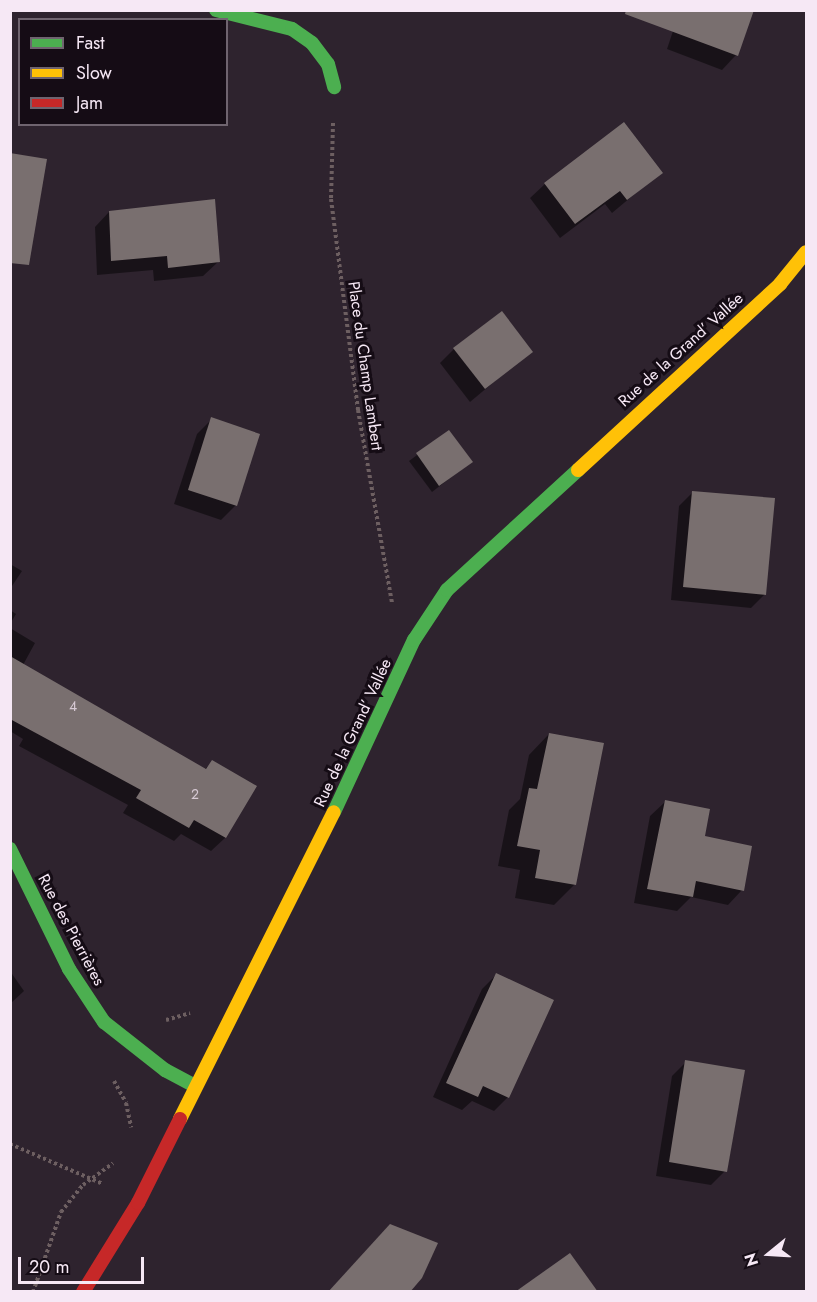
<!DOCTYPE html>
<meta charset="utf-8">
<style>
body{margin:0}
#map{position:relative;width:817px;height:1302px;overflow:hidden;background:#2e232e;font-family:Jost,sans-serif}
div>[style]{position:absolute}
.shadow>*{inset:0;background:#0007}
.building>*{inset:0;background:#796f6f}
.path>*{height:4px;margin-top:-2px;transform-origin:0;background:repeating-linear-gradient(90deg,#6d5f61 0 3px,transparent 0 6px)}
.fast>*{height:14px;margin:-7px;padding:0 7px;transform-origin:7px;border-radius:7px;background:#4caf50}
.slow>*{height:14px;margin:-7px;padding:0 7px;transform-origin:7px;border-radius:7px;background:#ffc107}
.jam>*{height:14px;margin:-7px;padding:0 7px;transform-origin:7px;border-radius:7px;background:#c62828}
span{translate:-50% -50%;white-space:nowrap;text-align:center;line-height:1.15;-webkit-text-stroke:6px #150c15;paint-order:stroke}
.number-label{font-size:14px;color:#d7cad4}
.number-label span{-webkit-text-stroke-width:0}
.street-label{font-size:16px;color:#f6e8f5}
.frame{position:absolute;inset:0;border:12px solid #f6e8f5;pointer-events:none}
.legend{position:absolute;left:18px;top:18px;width:210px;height:108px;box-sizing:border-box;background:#150c15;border:2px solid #6f646f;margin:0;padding:8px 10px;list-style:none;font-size:18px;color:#f6e8f5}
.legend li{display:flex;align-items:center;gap:12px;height:30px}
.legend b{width:30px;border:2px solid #6f646f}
.north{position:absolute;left:739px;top:1224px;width:60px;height:60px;-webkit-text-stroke:4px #150c15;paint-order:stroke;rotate:252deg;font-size:16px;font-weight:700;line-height:24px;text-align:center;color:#f6e8f5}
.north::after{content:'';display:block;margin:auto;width:21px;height:27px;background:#f6e8f5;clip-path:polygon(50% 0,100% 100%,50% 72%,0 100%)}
.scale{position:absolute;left:18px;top:1257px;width:126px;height:27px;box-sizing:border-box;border:3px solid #f6e8f5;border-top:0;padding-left:8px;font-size:18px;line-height:21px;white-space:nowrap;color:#f6e8f5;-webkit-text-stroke:4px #150c15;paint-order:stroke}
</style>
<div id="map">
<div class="shadow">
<div style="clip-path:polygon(680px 10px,752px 10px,736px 55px,722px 70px,667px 49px)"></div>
<div style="clip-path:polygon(661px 172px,612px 213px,605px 204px,560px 238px,530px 198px,545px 184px)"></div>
<div style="clip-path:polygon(109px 212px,218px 262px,203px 276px,154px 281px,153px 270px,97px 275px,95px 227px)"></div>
<div style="clip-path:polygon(454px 349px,531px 351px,470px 402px,440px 363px)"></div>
<div style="clip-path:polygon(212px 419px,236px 505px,221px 520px,174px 504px,197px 434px)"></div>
<div style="clip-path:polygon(448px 432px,471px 462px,432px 492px,409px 461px)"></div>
<div style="clip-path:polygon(693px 492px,765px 594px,751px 608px,671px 600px,679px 506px)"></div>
<div style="clip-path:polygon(10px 564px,22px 571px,10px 589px)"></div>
<div style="clip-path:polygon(10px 610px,16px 614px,10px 624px)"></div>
<div style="clip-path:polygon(10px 628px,35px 643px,23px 665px,204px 770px,212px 762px,255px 786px,225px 838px,211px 851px,181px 834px,174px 841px,123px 813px,128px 805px,19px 746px,23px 739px,10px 731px)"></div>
<div style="clip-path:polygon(549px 734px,575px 884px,554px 905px,515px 898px,520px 870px,498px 866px,509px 810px,520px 799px,529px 755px)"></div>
<div style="clip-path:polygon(665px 802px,704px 838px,742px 890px,728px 905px,691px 897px,677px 911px,634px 903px,650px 816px)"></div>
<div style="clip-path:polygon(10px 971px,24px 991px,10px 1004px)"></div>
<div style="clip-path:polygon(496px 975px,508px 1097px,494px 1111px,472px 1101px,462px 1110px,433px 1097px,482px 989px)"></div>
<div style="clip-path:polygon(686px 1062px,725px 1171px,711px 1185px,656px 1176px,672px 1076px)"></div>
</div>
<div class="building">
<div style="clip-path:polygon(626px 10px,754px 10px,738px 56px,625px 14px)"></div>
<div style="clip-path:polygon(624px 122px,663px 173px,627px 200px,620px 191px,575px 224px,544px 183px)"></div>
<div style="clip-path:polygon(10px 153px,47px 159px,29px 265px,10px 263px)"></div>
<div style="clip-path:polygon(215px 199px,220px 262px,168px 268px,167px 256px,111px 261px,109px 211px)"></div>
<div style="clip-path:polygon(502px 311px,533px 352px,485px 389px,453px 348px)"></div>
<div style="clip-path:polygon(211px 417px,260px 434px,237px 506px,188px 490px)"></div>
<div style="clip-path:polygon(449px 430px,473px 462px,439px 486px,416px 453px)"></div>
<div style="clip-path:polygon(692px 491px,775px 498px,766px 595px,683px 587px)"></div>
<div style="clip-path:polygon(10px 656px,206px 769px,212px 760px,257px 786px,226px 838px,194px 820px,189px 828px,136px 798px,141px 790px,10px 719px)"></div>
<div style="clip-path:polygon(549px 733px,604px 743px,576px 885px,535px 878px,540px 850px,517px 846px,529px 788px,537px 789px)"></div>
<div style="clip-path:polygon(665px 800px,710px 809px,705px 836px,752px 846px,744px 891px,696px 881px,693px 897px,647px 889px)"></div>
<div style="clip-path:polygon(496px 973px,554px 1000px,509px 1098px,483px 1086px,478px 1097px,446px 1083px)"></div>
<div style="clip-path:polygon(685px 1060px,745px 1070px,727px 1172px,669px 1162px)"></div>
<div style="clip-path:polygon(390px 1224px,438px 1243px,422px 1278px,410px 1292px,328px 1292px)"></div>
<div style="clip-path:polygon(570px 1253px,598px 1292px,515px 1292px)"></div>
</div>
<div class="path">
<div style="left:333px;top:123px;width:76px;rotate:91.5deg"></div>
<div style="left:331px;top:199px;width:213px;rotate:82.7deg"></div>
<div style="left:358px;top:410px;width:196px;rotate:80deg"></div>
<div style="left:166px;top:1020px;width:25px;rotate:-16deg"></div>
<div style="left:114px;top:1081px;width:25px;rotate:61deg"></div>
<div style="left:126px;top:1103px;width:25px;rotate:78deg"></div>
<div style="left:10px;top:1144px;width:101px;rotate:23.3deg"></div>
<div style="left:33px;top:1292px;width:85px;rotate:-70.7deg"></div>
<div style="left:61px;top:1212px;width:35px;rotate:-51deg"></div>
<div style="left:83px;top:1185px;width:37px;rotate:-36deg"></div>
</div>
<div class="fast">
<div style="left:216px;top:10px;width:78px;rotate:14deg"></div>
<div style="left:292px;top:29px;width:24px;rotate:35deg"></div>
<div style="left:312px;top:43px;width:26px;rotate:53deg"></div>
<div style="left:328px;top:64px;width:24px;rotate:75deg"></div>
<div style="left:334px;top:812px;width:190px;rotate:-65.1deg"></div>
<div style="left:414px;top:640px;width:60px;rotate:-56.6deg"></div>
<div style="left:447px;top:590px;width:178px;rotate:-42.5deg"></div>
<div style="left:10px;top:849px;width:134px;rotate:63.8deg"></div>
<div style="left:69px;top:969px;width:64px;rotate:56.6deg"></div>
<div style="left:104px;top:1022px;width:78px;rotate:38.2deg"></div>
<div style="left:165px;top:1070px;width:34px;rotate:28deg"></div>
</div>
<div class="slow">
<div style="left:578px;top:470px;width:275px;rotate:-42.6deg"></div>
<div style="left:780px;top:284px;width:41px;rotate:-50.9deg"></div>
<div style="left:180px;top:1119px;width:343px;rotate:-63.4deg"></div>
</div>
<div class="jam">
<div style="left:83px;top:1292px;width:105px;rotate:-58.3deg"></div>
<div style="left:138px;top:1203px;width:94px;rotate:-63.4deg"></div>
</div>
<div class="number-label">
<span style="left:73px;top:706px">4</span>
<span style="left:195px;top:794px">2</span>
</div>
<div class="street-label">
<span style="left:681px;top:350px;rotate:-42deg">Rue de la Grand’ Vallée</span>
<span style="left:365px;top:366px;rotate:82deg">Place du Champ Lambert</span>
<span style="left:353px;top:733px;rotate:-65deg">Rue de la Grand’ Vallée</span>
<span style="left:71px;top:930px;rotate:62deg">Rue des Pierrières</span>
</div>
<div class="frame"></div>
<ul class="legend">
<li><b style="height:8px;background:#4caf50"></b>Fast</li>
<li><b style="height:8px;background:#ffc107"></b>Slow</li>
<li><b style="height:8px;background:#c62828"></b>Jam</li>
</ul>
<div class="north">N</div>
<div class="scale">20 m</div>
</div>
